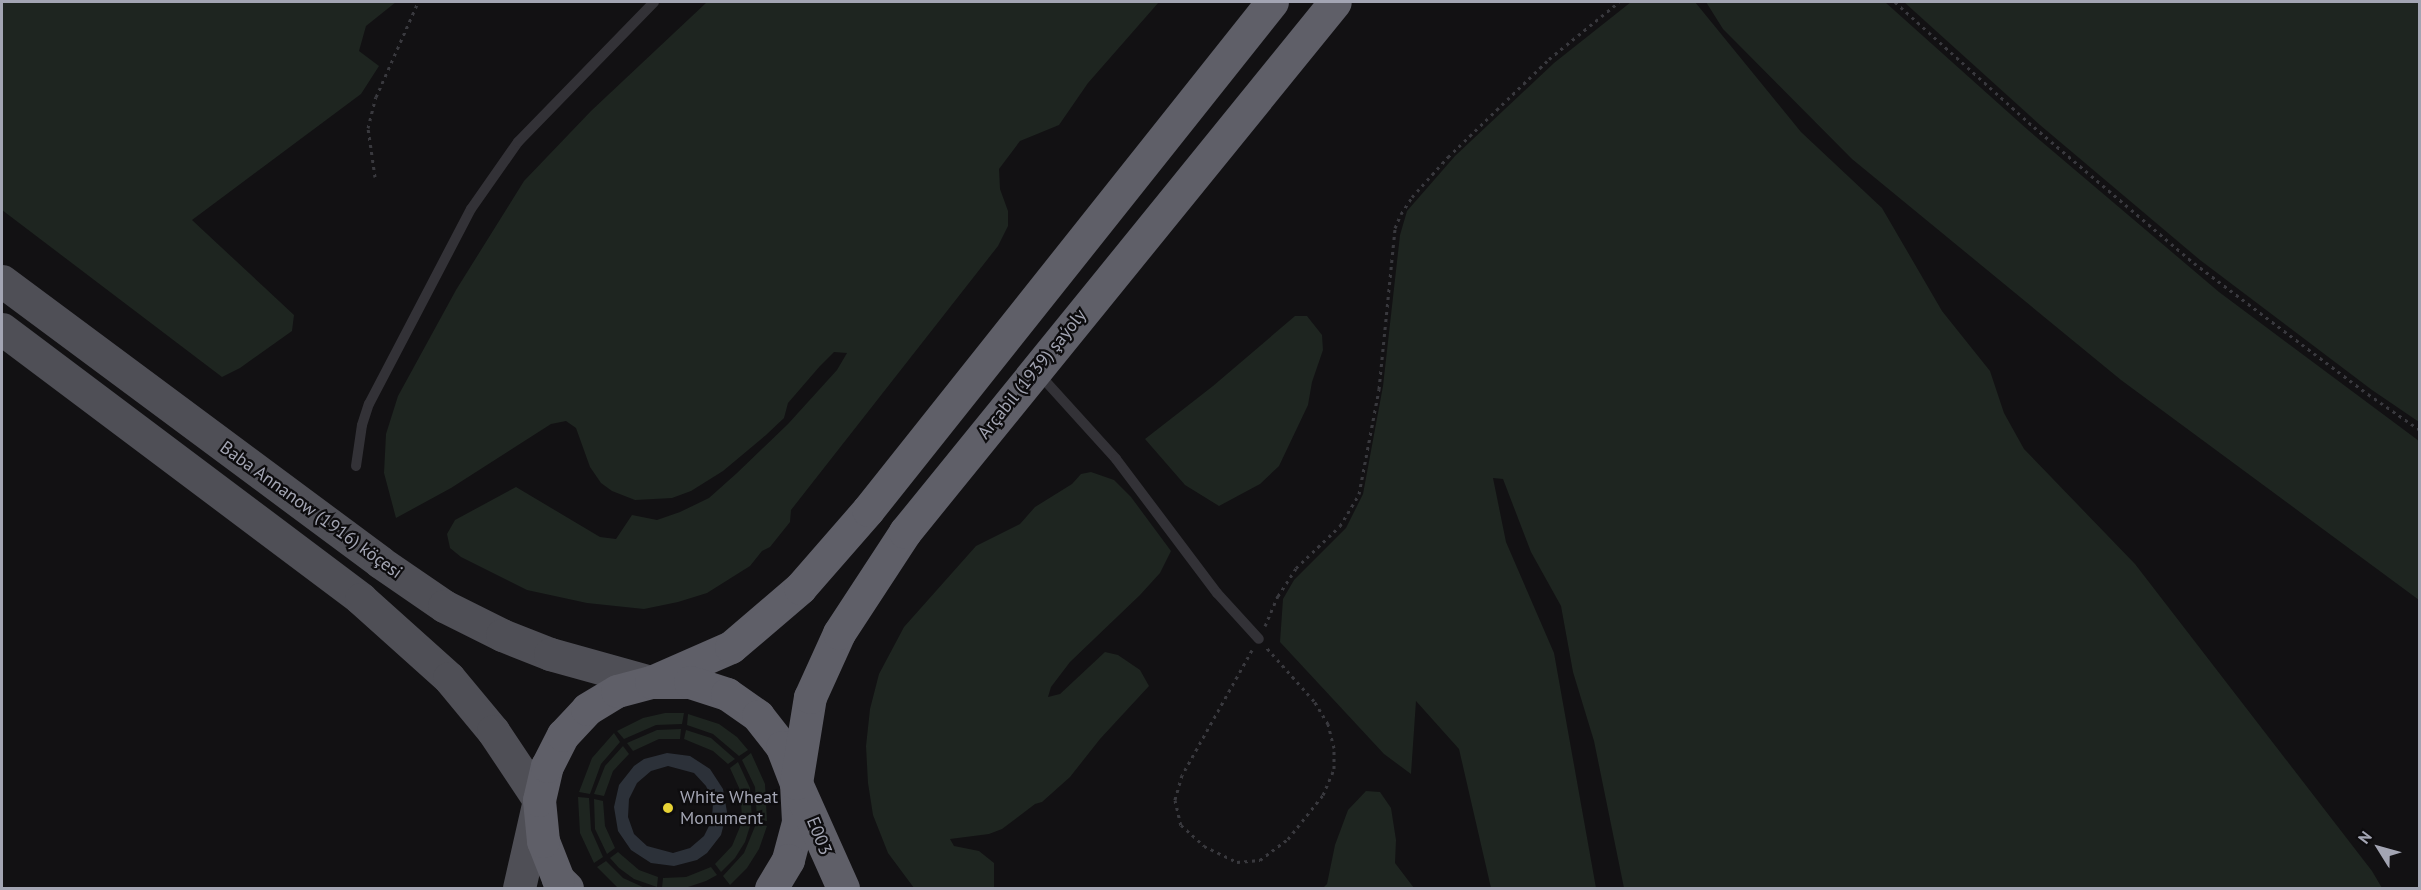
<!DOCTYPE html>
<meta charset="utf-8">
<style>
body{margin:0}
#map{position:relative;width:2421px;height:890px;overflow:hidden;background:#121113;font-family:"PT Sans",sans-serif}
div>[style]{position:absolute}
.green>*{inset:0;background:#1e2520}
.water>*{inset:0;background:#2c3139}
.path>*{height:3px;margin-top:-1.5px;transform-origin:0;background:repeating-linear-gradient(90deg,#39393e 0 3px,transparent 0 7.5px)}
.lane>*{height:10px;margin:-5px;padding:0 5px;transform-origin:5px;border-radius:5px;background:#333237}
.primary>*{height:33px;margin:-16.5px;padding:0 16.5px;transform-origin:16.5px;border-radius:16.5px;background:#4f4f56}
.highway>*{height:33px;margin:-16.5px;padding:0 16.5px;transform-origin:16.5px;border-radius:16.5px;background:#5f5f68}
.dots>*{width:16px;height:16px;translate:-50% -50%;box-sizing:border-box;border:3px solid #0d0c0e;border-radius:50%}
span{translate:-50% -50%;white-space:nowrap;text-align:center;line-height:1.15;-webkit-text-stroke:4.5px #0d0c0e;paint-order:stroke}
.street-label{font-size:18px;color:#a3a5b3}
.poi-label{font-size:18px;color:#a3a5b3}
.left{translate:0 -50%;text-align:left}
.frame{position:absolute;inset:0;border:3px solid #a3a5b3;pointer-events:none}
.north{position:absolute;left:2349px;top:818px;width:60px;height:60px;-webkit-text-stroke:4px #0d0c0e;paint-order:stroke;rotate:307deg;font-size:16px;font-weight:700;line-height:24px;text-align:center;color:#a3a5b3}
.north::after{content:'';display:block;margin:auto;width:21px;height:27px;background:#a3a5b3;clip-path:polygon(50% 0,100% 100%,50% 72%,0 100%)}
</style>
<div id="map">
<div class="green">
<div style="clip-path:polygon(2px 2px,396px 2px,366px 26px,359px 51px,379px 66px,361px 94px,192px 220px,294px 315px,292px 331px,240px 368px,222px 377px,2px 210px)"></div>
<div style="clip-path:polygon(707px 2px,1159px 2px,1088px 83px,1059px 125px,1020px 141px,999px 169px,1000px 189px,1008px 211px,1008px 226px,998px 246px,791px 510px,790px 522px,770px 547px,762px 551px,750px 566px,707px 593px,678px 602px,644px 609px,587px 603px,527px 590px,461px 557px,450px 548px,447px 534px,455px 520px,516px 487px,600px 537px,616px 539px,632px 515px,657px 520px,680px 512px,709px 498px,737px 473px,788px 424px,837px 370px,847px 353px,834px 352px,820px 366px,788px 403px,784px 418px,766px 435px,723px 471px,691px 491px,672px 498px,635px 500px,612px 491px,601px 483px,590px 467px,576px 428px,566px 421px,551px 424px,451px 488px,396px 518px,384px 473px,386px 434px,398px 396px,456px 290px,524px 181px,591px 111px)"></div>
<div style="clip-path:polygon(1631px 2px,1695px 2px,1801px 132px,1882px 208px,1942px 311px,1990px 371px,2004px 413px,2024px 449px,2135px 564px,2372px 871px,2382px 888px,1624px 888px,1594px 741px,1573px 672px,1561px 606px,1531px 552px,1503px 479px,1493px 478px,1506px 542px,1554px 653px,1596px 888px,1491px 888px,1459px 749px,1416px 701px,1411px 774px,1384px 754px,1280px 642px,1283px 599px,1294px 580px,1346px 528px,1363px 494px,1383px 386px,1400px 235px,1407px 211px,1455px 156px,1554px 63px)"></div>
<div style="clip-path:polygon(1706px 2px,1885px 2px,2028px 130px,2219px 292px,2419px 441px,2419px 600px,2121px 380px,1852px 159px,1723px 29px)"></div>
<div style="clip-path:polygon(1904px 2px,2419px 2px,2419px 422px,2372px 390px,2200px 260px,2040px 125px)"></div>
<div style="clip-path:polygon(1295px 316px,1307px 316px,1322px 335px,1323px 350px,1312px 382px,1308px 405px,1279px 466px,1260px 484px,1219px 506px,1185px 485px,1145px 439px,1213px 386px)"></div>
<div style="clip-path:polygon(1091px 472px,1114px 480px,1131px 497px,1171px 551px,1160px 573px,1140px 595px,1070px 662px,1051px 687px,1048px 697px,1060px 694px,1105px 652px,1118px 655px,1140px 670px,1149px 686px,1100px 739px,1070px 777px,1042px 802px,1035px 804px,1002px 829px,989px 834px,950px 839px,954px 846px,979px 851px,994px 863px,994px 887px,914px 888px,888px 853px,873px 815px,868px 783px,866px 746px,870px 709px,879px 674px,904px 627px,976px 546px,1020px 524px,1035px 507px,1072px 484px,1081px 474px)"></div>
<div style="clip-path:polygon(665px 713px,684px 713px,682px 724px,656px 725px,624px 739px,617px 731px,643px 718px)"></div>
<div style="clip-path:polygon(688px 714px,719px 724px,737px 737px,748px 750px,739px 756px,713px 734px,687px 725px)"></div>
<div style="clip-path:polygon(681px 729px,680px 739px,659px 739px,633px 751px,627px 743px,657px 730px)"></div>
<div style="clip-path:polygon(686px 730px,711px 738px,735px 759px,728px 764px,713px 751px,684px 739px)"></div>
<div style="clip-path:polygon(614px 733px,620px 742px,601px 764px,590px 794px,579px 792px,592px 758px)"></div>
<div style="clip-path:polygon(623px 746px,629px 754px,613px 771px,604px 796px,594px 794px,605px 766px)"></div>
<div style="clip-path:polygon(751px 753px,765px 784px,767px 821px,757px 819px,755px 787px,742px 760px)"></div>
<div style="clip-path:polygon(738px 762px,750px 788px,752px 819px,742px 817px,740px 790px,730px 768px)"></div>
<div style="clip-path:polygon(1366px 791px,1380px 792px,1391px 808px,1396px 840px,1395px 863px,1414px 888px,1323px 888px,1327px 884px,1335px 845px,1348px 810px)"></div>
<div style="clip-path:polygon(578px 797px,589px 798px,591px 830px,603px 857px,594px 863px,580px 833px)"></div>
<div style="clip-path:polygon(594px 799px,603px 801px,605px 826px,615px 848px,607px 854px,595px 829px)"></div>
<div style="clip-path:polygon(742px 822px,751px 823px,745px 842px,735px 858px,721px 872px,715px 864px,732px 846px)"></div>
<div style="clip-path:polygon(756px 824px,767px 826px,759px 849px,747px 868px,730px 885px,723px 876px,744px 853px)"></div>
<div style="clip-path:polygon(618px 852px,639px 870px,658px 877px,657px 887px,634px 879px,619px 868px,610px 858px)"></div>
<div style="clip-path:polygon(606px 861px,623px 878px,645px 888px,617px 887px,597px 867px)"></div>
<div style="clip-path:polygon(711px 867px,717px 875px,706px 881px,688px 887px,662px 888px,663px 878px,686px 877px)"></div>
</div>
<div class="water">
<div style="clip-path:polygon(evenodd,667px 753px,690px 756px,710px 769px,723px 789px,727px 812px,721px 835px,707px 853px,697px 860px,674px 866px,651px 863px,631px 850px,618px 831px,614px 807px,619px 785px,634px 766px,644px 759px,667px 753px,668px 766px,694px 773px,706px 786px,713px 802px,712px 820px,704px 836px,690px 848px,673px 853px,647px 846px,634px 834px,628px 817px,629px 799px,637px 783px,651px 771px,668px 766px)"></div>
</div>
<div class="path">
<div style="left:1895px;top:2px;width:187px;rotate:42deg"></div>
<div style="left:2034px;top:127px;width:210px;rotate:40.4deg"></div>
<div style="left:2194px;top:263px;width:218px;rotate:37deg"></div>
<div style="left:2368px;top:394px;width:63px;rotate:34.7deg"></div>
<div style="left:375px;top:177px;width:49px;rotate:-98.1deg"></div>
<div style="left:368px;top:128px;width:32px;rotate:-76deg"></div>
<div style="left:376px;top:97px;width:104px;rotate:-66.1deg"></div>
<div style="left:1265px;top:626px;width:33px;rotate:-67deg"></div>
<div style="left:1278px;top:596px;width:33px;rotate:-57deg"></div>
<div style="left:1296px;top:568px;width:61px;rotate:-43.7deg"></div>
<div style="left:1340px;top:526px;width:37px;rotate:-59deg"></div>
<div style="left:1359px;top:494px;width:107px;rotate:-79.2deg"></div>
<div style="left:1379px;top:389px;width:162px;rotate:-84.3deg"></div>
<div style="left:1395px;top:228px;width:15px;rotate:-67deg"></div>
<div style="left:1401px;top:214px;width:20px;rotate:-57deg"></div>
<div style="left:1412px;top:197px;width:54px;rotate:-48deg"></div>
<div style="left:1448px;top:157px;width:141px;rotate:-44.1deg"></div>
<div style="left:1549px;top:59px;width:90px;rotate:-39.2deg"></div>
<div style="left:1252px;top:650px;width:143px;rotate:119.2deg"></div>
<div style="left:1182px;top:775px;width:26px;rotate:106deg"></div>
<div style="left:1175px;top:800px;width:26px;rotate:77deg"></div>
<div style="left:1181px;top:825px;width:31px;rotate:42deg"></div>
<div style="left:1204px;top:846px;width:37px;rotate:26deg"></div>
<div style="left:1237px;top:862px;width:23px;rotate:-5deg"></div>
<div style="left:1260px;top:860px;width:35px;rotate:-37deg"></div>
<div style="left:1288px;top:839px;width:56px;rotate:-51.5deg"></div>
<div style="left:1323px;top:795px;width:28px;rotate:-67deg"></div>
<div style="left:1334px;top:769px;width:21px;rotate:-90deg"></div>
<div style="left:1334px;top:748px;width:25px;rotate:-104deg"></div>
<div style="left:1328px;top:724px;width:27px;rotate:-121deg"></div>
<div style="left:1314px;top:701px;width:71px;rotate:-131.6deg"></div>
</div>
<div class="lane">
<div style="left:1039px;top:374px;width:115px;rotate:47.8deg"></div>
<div style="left:1116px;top:459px;width:168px;rotate:53deg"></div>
<div style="left:1217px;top:593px;width:62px;rotate:47.6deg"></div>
<div style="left:356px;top:466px;width:41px;rotate:-81.7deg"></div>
<div style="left:362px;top:425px;width:22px;rotate:-72deg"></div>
<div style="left:369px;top:404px;width:220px;rotate:-62.4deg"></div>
<div style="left:471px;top:209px;width:82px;rotate:-55deg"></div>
<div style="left:518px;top:142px;width:195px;rotate:-45.8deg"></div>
</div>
<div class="primary">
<div style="left:2px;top:281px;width:471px;rotate:36.6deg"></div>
<div style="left:380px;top:562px;width:78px;rotate:34.5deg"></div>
<div style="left:444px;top:606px;width:65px;rotate:26.6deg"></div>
<div style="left:502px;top:635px;width:52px;rotate:21.6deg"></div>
<div style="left:550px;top:654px;width:105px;rotate:15.5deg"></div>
<div style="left:2px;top:329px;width:449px;rotate:36.9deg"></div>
<div style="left:361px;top:599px;width:118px;rotate:41.9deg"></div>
<div style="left:449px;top:678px;width:69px;rotate:50.3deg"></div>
<div style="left:493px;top:731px;width:83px;rotate:56.3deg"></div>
<div style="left:539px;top:800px;width:90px;rotate:102.8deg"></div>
</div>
<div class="highway">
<div style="left:651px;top:682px;width:87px;rotate:-23.6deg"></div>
<div style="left:731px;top:647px;width:91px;rotate:-40.5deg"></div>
<div style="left:800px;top:588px;width:103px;rotate:-48.9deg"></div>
<div style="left:868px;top:510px;width:649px;rotate:-51.51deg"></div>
<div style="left:567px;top:888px;width:13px;rotate:-135deg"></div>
<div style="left:558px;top:879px;width:41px;rotate:-111.5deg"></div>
<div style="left:543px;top:841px;width:41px;rotate:-95.6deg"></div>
<div style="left:539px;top:800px;width:35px;rotate:-77deg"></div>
<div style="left:547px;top:766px;width:35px;rotate:-63deg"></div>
<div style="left:563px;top:735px;width:35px;rotate:-47deg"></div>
<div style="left:587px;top:709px;width:35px;rotate:-31deg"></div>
<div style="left:617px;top:691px;width:35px;rotate:-15deg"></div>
<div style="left:651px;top:682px;width:39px"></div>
<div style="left:690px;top:682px;width:39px;rotate:18deg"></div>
<div style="left:727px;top:694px;width:38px;rotate:35deg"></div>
<div style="left:758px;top:716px;width:39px;rotate:52deg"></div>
<div style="left:782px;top:747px;width:39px;rotate:69deg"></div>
<div style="left:796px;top:783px;width:39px;rotate:87deg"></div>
<div style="left:798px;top:822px;width:39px;rotate:105deg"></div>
<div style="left:788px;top:860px;width:33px;rotate:121deg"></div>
<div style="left:843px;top:888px;width:115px;rotate:-114.1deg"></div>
<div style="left:796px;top:783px;width:87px;rotate:-80.8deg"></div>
<div style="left:810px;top:697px;width:70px;rotate:-65.6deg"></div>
<div style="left:839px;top:633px;width:121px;rotate:-56.8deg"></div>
<div style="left:905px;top:532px;width:682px;rotate:-50.95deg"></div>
</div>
<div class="dots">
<div style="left:668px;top:808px;background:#e7d235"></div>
</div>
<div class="street-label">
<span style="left:1032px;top:374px;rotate:-51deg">Arçabil (1939) şaýoly</span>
<span style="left:311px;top:510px;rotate:36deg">Baba Annanow (1916) köçesi</span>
<span style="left:819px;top:836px;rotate:68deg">E003</span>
</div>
<div class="poi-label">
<span class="left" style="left:680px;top:808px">White Wheat<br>Monument</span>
</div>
<div class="frame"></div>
<div class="north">N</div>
</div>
